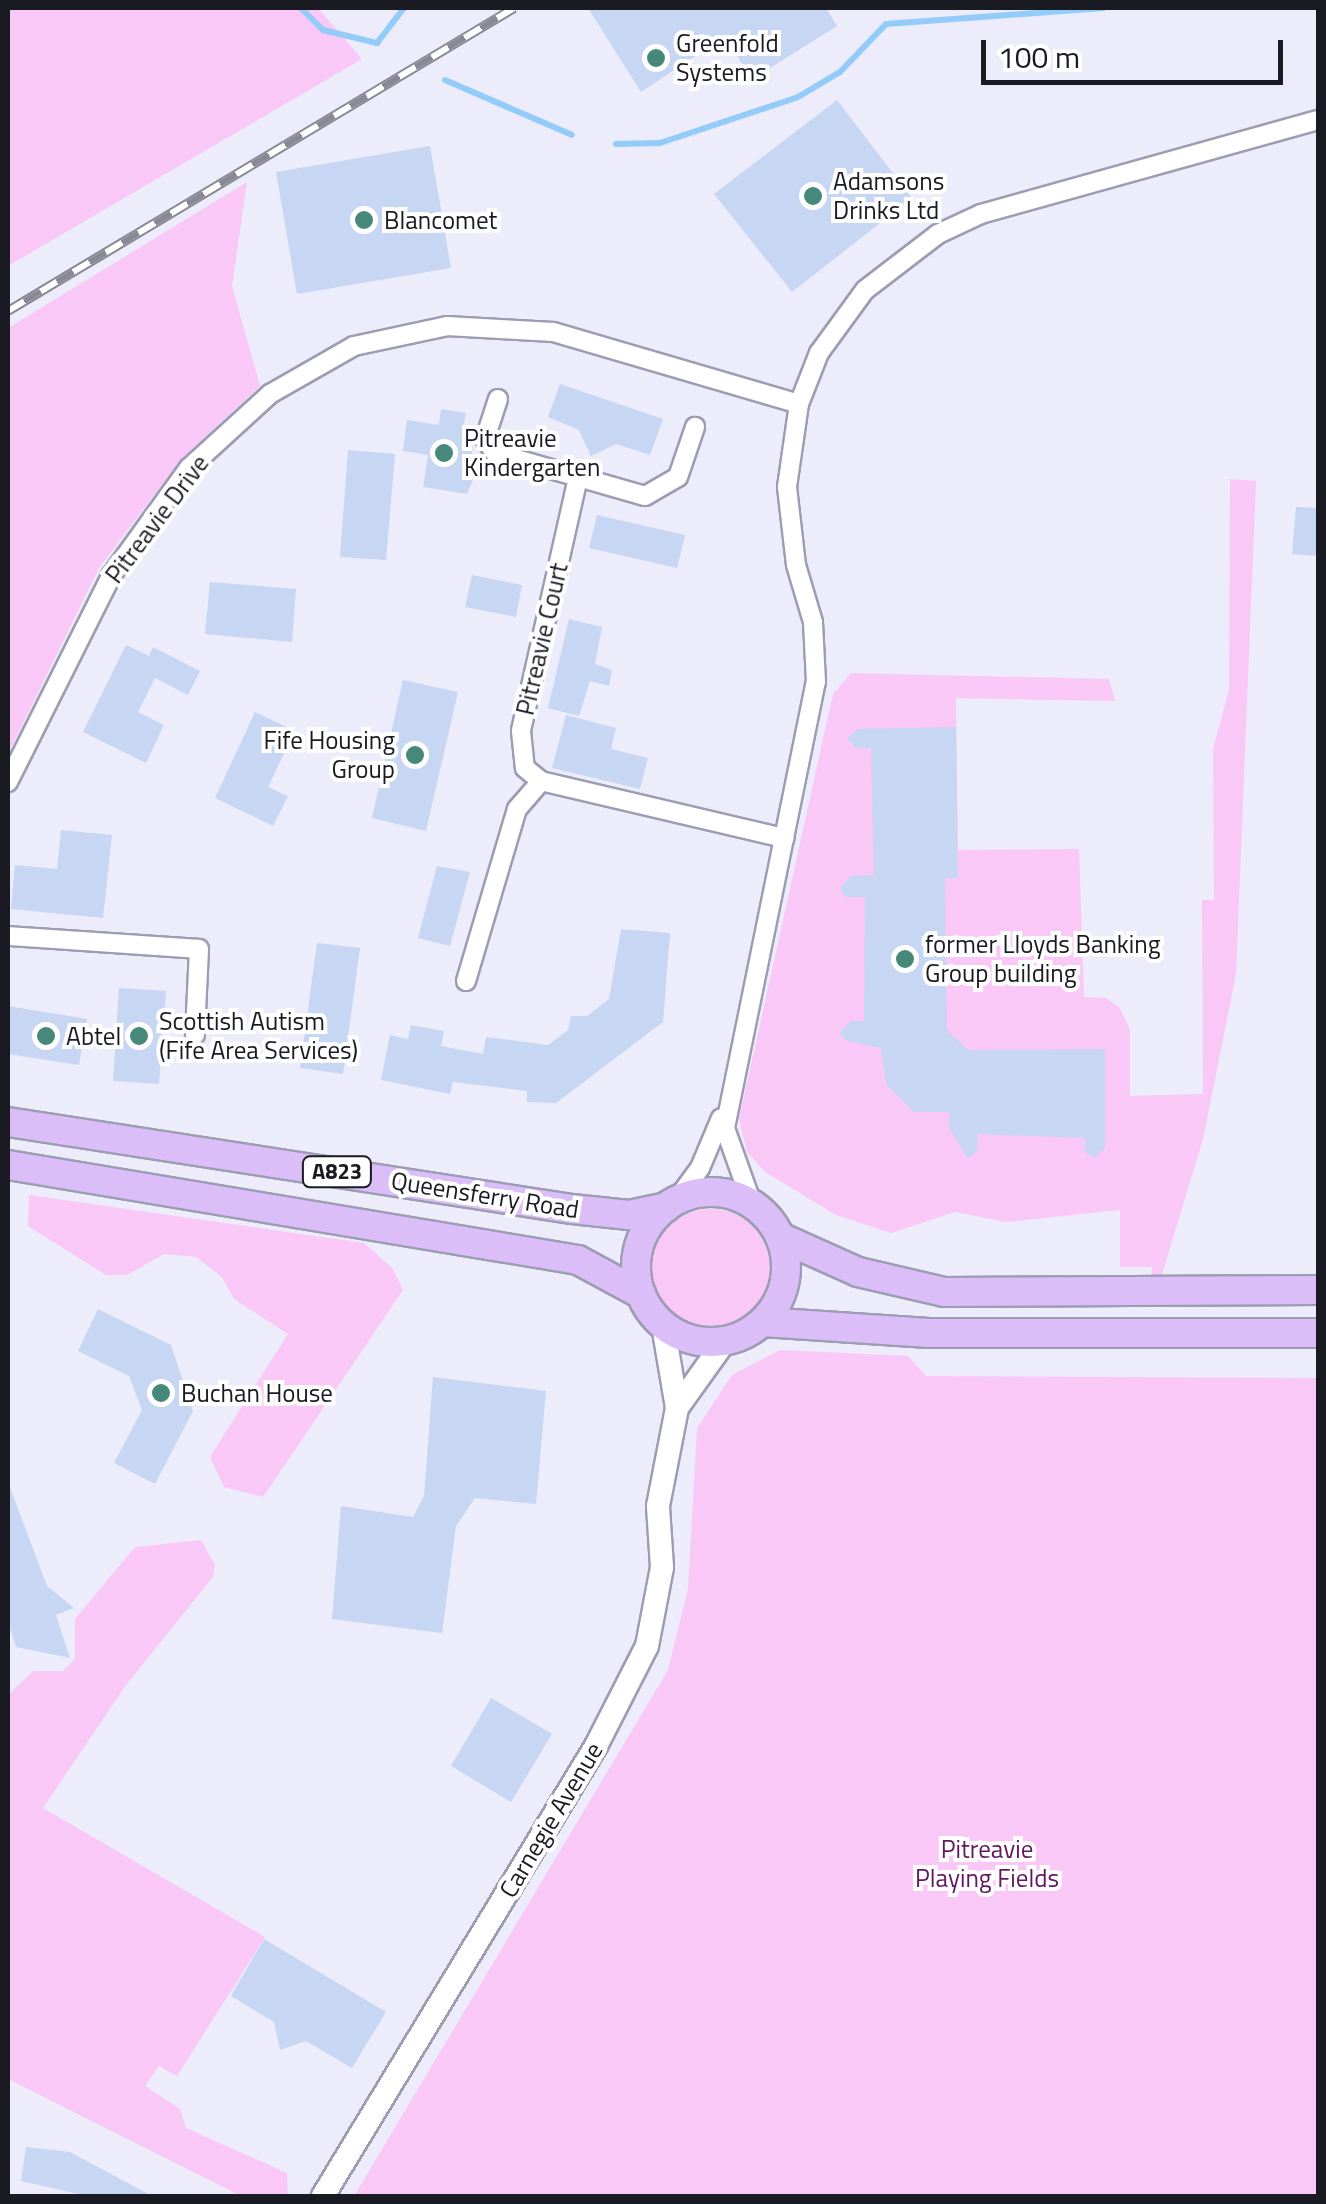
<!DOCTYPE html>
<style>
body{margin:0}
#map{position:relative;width:1326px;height:2204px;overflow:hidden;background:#ececfb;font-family:"Titillium Web",sans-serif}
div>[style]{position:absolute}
.green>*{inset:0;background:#f9c8f6}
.round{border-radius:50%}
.stream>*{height:6px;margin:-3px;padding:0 3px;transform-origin:3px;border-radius:3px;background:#93ccf8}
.building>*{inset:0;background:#c7d6f3}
.roads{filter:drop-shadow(2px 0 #9c9cb3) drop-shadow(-2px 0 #9c9cb3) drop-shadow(0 2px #9c9cb3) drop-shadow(0 -2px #9c9cb3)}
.minor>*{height:18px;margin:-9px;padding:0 9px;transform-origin:9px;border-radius:9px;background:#fff}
.tertiary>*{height:22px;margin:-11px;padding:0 11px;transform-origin:11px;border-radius:11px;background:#fff}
.primary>*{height:28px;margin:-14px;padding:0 14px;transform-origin:14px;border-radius:14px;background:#dbbef7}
.primary>.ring{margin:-14px;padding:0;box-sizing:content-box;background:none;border:28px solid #dbbef7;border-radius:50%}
.rail>*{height:10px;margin-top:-5px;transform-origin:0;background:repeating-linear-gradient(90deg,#fff 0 19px,#898995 0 38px);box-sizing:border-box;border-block:2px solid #898995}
.dots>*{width:28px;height:28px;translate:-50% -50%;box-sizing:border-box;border:5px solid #fff;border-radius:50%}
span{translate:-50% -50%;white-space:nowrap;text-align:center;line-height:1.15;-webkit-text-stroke:8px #fff;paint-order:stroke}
.shield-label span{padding:2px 8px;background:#fff;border:2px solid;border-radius:8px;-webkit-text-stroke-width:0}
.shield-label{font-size:22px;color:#1a1a22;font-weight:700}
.poi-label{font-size:25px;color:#1a1a22}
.left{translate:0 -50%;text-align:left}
.right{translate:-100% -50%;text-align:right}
.street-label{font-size:25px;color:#1a1a22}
.park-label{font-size:25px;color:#611860}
.frame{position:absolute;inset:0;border:10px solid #1a1a22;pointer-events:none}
.scale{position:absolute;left:981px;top:40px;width:302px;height:45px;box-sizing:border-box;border:5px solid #1a1a22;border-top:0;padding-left:12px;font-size:30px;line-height:35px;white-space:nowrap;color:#1a1a22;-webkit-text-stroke:8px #fff;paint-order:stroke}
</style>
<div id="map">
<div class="green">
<div style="clip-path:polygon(8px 8px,318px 8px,362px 59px,8px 266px)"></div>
<div style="clip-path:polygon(247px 182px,232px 286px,260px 386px,182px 458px,99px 568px,8px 754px,8px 328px)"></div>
<div style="clip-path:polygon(1230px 479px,1256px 481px,1236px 974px,1203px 1139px,1157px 1291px,1150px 1291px,1152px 1267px,1120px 1267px,1120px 1210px,1006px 1222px,955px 1212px,891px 1233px,836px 1215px,765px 1172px,747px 1152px,739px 1119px,833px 694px,851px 673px,1109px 679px,1115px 701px,956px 698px,958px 850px,1079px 849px,1084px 997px,1106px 998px,1120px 1008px,1130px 1030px,1130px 1096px,1203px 1094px,1202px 900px,1214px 900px,1213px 749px,1229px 690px)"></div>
<div style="clip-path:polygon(29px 1195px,364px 1243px,393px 1269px,403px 1290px,263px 1497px,224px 1487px,210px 1457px,288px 1334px,234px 1299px,222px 1277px,196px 1257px,164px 1254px,127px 1275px,106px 1275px,28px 1226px)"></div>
<div class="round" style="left:652px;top:1209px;width:118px;height:118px"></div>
<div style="clip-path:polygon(780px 1350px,908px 1356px,926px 1376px,1318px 1378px,1318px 2196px,354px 2196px,668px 1670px,688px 1589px,697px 1428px,732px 1375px)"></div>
<div style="clip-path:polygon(201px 1540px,215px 1565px,213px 1577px,126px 1685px,43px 1808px,265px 1937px,177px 2076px,159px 2066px,145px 2086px,180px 2109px,186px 2128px,287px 2173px,288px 2196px,241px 2196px,8px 2079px,8px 1695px,33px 1671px,63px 1671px,75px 1659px,75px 1619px,135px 1547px)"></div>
</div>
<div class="stream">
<div style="left:301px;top:8px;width:31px;rotate:45deg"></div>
<div style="left:323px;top:30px;width:56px;rotate:13.5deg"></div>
<div style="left:377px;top:43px;width:44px;rotate:-52.4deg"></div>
<div style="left:445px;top:80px;width:138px;rotate:23.4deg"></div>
<div style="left:616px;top:144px;width:44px;rotate:-1.3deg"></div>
<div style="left:660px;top:143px;width:145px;rotate:-18.4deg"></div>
<div style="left:798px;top:97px;width:49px;rotate:-30.8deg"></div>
<div style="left:840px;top:72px;width:66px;rotate:-46.2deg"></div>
<div style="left:886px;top:24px;width:218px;rotate:-4.2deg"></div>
</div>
<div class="building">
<div style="clip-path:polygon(588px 8px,826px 8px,837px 26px,751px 80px,726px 36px,641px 92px)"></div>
<div style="clip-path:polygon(837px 100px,912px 198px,792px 292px,714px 194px)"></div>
<div style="clip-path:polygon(430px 146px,451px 268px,297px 294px,276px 172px)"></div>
<div style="clip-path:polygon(560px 384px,663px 419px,650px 455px,616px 444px,591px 456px,579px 430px,548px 417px)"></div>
<div style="clip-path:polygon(441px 409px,466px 413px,462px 434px,473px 435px,472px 456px,482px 458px,467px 494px,423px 487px,428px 455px,403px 451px,407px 420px,439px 425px)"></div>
<div style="clip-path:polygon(348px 450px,395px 454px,386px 560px,340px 557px)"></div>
<div style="clip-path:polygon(1296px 507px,1318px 508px,1318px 556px,1292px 554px)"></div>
<div style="clip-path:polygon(597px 515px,685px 535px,677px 568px,589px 548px)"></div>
<div style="clip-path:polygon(472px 575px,522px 585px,516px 617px,465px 607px)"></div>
<div style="clip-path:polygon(210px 582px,296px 589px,292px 642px,205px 634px)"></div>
<div style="clip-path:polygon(569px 619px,602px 627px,595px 664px,612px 670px,609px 686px,590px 681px,579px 716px,548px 708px)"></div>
<div style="clip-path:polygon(126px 645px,149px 656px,153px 647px,200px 671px,188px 695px,155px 678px,138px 712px,164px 725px,146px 763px,83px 732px)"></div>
<div style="clip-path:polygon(403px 680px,458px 692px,426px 831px,372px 818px)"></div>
<div style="clip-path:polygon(255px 712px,295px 731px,268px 787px,288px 796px,273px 826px,215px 798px)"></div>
<div style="clip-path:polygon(566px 715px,616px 728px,611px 749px,648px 758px,640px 789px,552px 768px)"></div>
<div style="clip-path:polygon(956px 727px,958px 878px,945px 878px,947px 1030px,968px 1050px,1105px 1049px,1105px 1148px,1094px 1158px,1085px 1152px,1085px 1138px,978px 1134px,977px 1151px,968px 1159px,949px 1128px,949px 1112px,914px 1112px,886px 1084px,881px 1048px,847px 1041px,839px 1033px,851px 1021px,864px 1021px,865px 897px,845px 897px,840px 888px,851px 876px,874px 875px,871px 748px,856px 748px,847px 738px,858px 729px)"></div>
<div style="clip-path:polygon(61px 830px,112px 835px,103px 918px,11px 909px,15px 865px,57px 869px)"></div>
<div style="clip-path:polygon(437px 866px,470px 872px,450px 946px,418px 938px)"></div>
<div style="clip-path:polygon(621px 929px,670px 933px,663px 1022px,556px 1103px,527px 1102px,527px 1091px,453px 1082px,450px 1094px,381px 1080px,390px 1035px,408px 1039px,411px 1025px,444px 1031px,441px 1046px,483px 1054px,486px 1037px,548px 1045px,568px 1030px,571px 1016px,587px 1016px,609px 999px)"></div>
<div style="clip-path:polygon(317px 943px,360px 948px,343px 1074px,300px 1068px)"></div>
<div style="clip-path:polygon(119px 988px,166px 991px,159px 1084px,113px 1081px)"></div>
<div style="clip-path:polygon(8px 1006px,87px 1019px,79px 1065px,8px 1054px)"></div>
<div style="clip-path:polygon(98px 1309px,171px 1345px,193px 1411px,155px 1484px,114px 1463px,142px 1410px,129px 1376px,78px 1351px)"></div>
<div style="clip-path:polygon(433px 1377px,546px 1391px,536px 1504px,475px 1498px,456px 1526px,442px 1633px,332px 1619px,341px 1506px,413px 1517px,424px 1496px)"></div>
<div style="clip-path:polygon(8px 1482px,47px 1586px,74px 1608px,56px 1615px,70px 1658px,16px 1647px,8px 1622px)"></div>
<div style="clip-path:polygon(491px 1698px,552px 1734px,511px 1802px,451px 1766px)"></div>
<div style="clip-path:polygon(264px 1939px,386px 2012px,352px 2068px,306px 2041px,280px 2050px,274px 2022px,231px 1996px)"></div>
<div style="clip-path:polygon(26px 2147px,70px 2152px,152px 2196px,87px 2196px,21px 2181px)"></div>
</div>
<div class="roads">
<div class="minor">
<div style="left:498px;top:399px;width:42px;rotate:108deg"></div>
<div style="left:485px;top:439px;width:17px;rotate:54deg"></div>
<div style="left:495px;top:453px;width:156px;rotate:16deg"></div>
<div style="left:645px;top:496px;width:38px;rotate:-30deg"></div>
<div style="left:678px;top:477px;width:53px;rotate:-71.2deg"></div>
<div style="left:577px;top:482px;width:255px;rotate:102.7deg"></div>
<div style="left:521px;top:731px;width:37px;rotate:84deg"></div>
<div style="left:525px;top:768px;width:21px;rotate:39deg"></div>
<div style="left:541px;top:781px;width:250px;rotate:13.2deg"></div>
<div style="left:8px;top:782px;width:230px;rotate:-63.4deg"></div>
<div style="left:111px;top:576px;width:133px;rotate:-54.2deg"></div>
<div style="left:189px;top:468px;width:110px;rotate:-42.4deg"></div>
<div style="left:270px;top:394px;width:97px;rotate:-29.7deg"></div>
<div style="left:354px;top:346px;width:95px;rotate:-12.1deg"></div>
<div style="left:447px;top:326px;width:106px;rotate:3.2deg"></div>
<div style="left:553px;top:332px;width:256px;rotate:16.3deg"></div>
<div style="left:8px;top:936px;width:191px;rotate:3.9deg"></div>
<div style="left:199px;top:949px;width:86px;rotate:92.7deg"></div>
<div style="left:466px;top:981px;width:179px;rotate:-73.5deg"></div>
<div style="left:517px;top:809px;width:37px;rotate:-49deg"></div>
<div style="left:675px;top:1202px;width:42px;rotate:-53.7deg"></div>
<div style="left:700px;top:1168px;width:54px;rotate:-67.2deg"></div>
<div style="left:752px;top:1204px;width:81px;rotate:-109.6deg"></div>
<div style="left:725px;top:1128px;width:455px;rotate:-78.5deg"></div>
<div style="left:816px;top:682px;width:60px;rotate:-92.9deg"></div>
<div style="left:813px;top:622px;width:59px;rotate:-106.6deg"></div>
<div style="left:796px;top:565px;width:79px;rotate:-96.6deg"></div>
<div style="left:787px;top:487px;width:84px;rotate:-81.8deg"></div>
<div style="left:799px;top:404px;width:55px;rotate:-68.6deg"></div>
<div style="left:819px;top:353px;width:78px;rotate:-53.9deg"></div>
<div style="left:865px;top:290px;width:92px;rotate:-37.5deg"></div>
<div style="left:938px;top:234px;width:47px;rotate:-24.9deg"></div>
<div style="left:981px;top:214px;width:350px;rotate:-15.6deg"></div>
</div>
<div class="tertiary">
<div style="left:677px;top:1408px;width:82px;rotate:-54.4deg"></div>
<div style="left:323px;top:2196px;width:526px;rotate:-58.76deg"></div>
<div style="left:596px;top:1746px;width:112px;rotate:-63deg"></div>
<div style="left:647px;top:1646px;width:80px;rotate:-79.2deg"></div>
<div style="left:662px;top:1567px;width:61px;rotate:-93.8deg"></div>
<div style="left:658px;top:1506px;width:100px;rotate:-79deg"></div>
<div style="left:677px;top:1408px;width:84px;rotate:-99.6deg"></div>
</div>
<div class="primary">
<div style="left:8px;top:1122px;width:571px;rotate:8.77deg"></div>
<div style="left:572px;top:1209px;width:57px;rotate:6deg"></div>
<div style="left:629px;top:1215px;width:38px;rotate:-12deg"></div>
<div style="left:8px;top:1165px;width:578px;rotate:9.46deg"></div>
<div style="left:578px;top:1260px;width:72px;rotate:28.4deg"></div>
<div class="ring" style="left:636px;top:1192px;width:122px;height:122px"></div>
<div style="left:780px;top:1237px;width:85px;rotate:24.2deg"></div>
<div style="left:858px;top:1272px;width:88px;rotate:13.1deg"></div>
<div style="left:944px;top:1292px;width:374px;rotate:-0.3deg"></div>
<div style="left:763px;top:1322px;width:166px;rotate:3.8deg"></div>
<div style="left:929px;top:1333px;width:389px"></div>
</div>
</div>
<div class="rail">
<div style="left:8px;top:311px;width:590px;rotate:-30.91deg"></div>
</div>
<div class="dots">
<div style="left:656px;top:58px;background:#468879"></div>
<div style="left:813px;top:196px;background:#468879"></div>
<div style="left:364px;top:220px;background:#468879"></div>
<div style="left:444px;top:453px;background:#468879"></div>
<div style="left:415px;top:755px;background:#468879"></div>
<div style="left:905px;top:959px;background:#468879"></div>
<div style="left:46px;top:1036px;background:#468879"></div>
<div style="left:139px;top:1036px;background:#468879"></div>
<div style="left:161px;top:1393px;background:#468879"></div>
</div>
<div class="shield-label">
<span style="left:337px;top:1172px">A823</span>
</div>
<div class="poi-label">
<span class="left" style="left:676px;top:58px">Greenfold<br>Systems</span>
<span class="left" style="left:833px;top:196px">Adamsons<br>Drinks Ltd</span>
<span class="left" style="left:384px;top:220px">Blancomet</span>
<span class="left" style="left:464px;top:453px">Pitreavie<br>Kindergarten</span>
<span class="right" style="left:395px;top:755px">Fife Housing<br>Group</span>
<span class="left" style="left:925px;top:959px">former Lloyds Banking<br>Group building</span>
<span class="left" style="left:159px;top:1036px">Scottish Autism<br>(Fife Area Services)</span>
<span class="left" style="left:66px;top:1036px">Abtel</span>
<span class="left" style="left:181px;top:1393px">Buchan House</span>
</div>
<div class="street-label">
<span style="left:157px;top:519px;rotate:-53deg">Pitreavie Drive</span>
<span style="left:542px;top:639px;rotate:-77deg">Pitreavie Court</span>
<span style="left:485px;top:1195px;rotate:9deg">Queensferry Road</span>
<span style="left:551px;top:1820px;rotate:-59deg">Carnegie Avenue</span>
</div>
<div class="park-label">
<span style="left:987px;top:1864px">Pitreavie<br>Playing Fields</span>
</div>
<div class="frame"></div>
<div class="scale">100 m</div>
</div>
